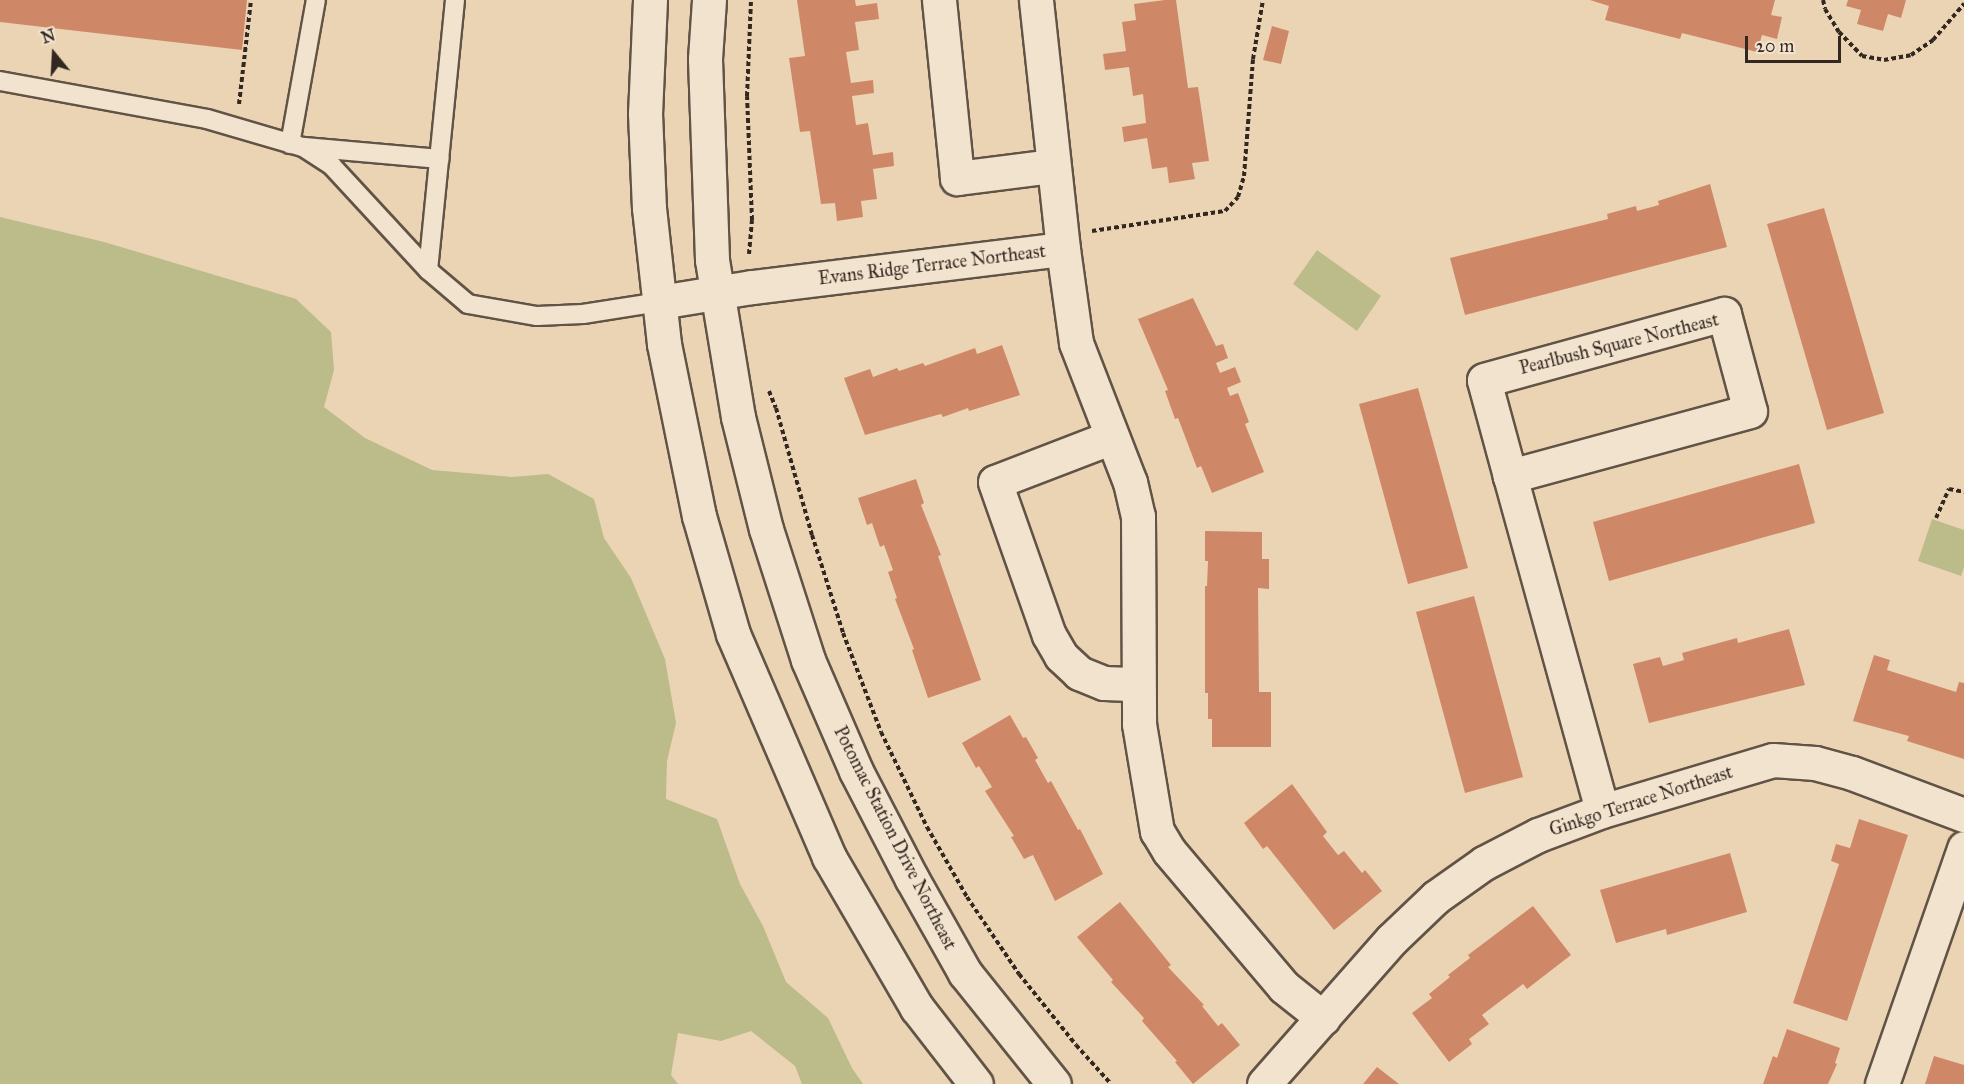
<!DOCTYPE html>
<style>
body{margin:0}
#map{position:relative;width:1964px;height:1084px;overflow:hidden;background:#ebd4b4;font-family:"IM FELL Great Primer",serif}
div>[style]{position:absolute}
.green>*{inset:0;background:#bcbb8a}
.building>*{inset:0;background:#cf8867}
.path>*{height:4px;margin-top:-2px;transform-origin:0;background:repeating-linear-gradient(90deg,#332821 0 4.5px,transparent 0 7.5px)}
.roads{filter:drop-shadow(2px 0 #615346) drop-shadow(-2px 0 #615346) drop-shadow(0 2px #615346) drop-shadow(0 -2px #615346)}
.service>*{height:18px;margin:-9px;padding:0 9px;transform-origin:9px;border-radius:9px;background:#f2e3ce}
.minor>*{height:33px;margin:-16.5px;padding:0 16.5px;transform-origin:16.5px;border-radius:16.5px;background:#f2e3ce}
.tertiary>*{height:33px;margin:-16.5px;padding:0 16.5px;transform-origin:16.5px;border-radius:16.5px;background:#f2e3ce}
span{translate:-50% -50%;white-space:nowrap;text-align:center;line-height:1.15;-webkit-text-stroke:4.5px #f2e3ce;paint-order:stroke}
.street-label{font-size:18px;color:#332821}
.north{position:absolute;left:24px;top:24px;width:60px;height:60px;-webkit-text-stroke:4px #f2e3ce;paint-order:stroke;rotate:342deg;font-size:16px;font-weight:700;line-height:24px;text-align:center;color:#332821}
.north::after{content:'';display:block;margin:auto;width:21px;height:27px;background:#332821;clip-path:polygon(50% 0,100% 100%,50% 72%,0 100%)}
.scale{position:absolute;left:1745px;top:36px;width:96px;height:27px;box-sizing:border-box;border:3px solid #332821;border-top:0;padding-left:8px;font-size:18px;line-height:21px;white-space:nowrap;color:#332821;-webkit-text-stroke:4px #f2e3ce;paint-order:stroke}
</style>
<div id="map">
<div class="green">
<div style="clip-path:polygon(0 217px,104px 242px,296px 299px,331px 332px,334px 370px,324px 407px,365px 438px,432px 470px,512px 477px,548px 474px,594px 499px,604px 538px,631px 578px,665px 659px,676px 723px,667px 761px,666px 799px,717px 819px,740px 884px,763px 926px,786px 982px,828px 1018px,852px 1068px,863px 1084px,802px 1084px,795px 1066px,751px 1031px,721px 1041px,678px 1033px,671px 1075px,678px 1084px,0 1084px)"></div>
<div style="clip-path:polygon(1317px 250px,1381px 296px,1357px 331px,1293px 284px)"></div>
<div style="clip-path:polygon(1932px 519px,1964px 530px,1964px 567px,1961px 576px,1918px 561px)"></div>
</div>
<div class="building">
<div style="clip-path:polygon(0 0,247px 0,242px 50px,0 22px)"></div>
<div style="clip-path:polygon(797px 0,855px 0,856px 6px,877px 3px,879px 19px,855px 22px,859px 50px,846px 52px,851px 83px,873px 80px,874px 93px,852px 96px,856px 125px,868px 123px,873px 155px,893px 152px,894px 166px,873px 169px,877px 199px,861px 201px,863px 217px,837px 221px,835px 203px,821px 204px,810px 131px,800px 132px,789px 58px,805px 56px)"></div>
<div style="clip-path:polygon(1165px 0,1176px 0,1188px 88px,1198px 87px,1209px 161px,1192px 163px,1195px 179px,1169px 183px,1167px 167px,1152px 169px,1147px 138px,1124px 142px,1122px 127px,1146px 123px,1143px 94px,1133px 96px,1129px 67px,1105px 70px,1103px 54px,1126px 51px,1122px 22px,1136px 20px,1134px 4px)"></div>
<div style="clip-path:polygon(1590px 0,1775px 0,1771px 15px,1782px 17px,1777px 39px,1762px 35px,1757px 52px,1682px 33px,1680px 39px,1605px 20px,1609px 6px)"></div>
<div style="clip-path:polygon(1848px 0,1906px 0,1901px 18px,1888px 14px,1883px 31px,1857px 24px,1861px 10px,1846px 6px)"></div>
<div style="clip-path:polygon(1272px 26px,1289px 31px,1281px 64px,1263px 60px)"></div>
<div style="clip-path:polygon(1710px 184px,1727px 247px,1465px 315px,1450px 258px,1608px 219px,1607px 214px,1636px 206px,1637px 211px,1659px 205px,1658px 201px)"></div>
<div style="clip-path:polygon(1824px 208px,1884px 413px,1827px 430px,1767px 224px)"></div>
<div style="clip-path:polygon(1193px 298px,1216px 346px,1223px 344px,1228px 358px,1216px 363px,1220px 373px,1235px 367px,1241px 382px,1227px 388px,1230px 396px,1238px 393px,1249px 422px,1245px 424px,1264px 472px,1212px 493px,1201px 466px,1197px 468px,1178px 418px,1175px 419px,1165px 391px,1168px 390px,1138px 319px)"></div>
<div style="clip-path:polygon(1002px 345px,1020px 395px,969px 411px,968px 408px,943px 417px,941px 414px,865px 435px,844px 378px,870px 369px,873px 377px,897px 368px,899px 371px,923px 363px,925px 366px,975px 348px,977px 354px)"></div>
<div style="clip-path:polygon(1418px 388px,1468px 568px,1408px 584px,1359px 404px)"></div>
<div style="clip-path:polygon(1799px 464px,1815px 523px,1609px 581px,1593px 522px)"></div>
<div style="clip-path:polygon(916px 479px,924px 503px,921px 505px,941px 555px,938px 556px,981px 680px,928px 698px,912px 650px,914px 649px,895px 599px,897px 598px,888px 572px,893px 570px,884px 545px,880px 547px,872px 523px,867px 525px,858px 498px)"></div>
<div style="clip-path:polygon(1205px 531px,1262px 532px,1262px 559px,1269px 559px,1269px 589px,1258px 588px,1259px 692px,1271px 692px,1271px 747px,1212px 747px,1212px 719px,1208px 719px,1208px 693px,1205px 693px,1205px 586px,1207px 586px,1208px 561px,1205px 561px)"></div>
<div style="clip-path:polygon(1474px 596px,1523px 777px,1465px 793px,1416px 612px)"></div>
<div style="clip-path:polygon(1789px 629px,1805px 685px,1649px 723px,1633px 664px,1660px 657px,1663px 666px,1684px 660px,1682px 653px,1737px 638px,1738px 643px)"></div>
<div style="clip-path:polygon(1874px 655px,1890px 660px,1887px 670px,1956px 692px,1959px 682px,1964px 683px,1964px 759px,1907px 741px,1909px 736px,1853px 721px)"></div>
<div style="clip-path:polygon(1010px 715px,1023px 738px,1026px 737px,1038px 758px,1035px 760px,1048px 783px,1051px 781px,1078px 830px,1080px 829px,1103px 874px,1055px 901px,1033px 855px,1024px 859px,1011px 837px,1014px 836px,985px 791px,992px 787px,979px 766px,976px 768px,962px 743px)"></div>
<div style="clip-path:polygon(1292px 784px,1327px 832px,1323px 836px,1338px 855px,1344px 851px,1362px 873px,1365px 870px,1382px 891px,1334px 930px,1267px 846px,1263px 849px,1244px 823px)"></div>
<div style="clip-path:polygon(1859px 819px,1908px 835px,1847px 1021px,1793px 1003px,1839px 864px,1831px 861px,1836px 844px,1850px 848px)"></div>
<div style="clip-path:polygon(1730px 853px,1747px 912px,1667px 935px,1666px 929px,1616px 943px,1600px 890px)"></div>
<div style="clip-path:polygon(1120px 902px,1171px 965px,1168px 967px,1204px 1005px,1202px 1006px,1218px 1026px,1222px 1023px,1240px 1045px,1193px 1084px,1175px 1062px,1177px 1061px,1142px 1021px,1144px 1018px,1111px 982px,1113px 980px,1077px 937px)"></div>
<div style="clip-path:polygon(1533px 906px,1571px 955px,1527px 989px,1523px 984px,1482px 1015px,1489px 1024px,1469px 1039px,1472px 1044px,1449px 1062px,1412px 1013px,1432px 998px,1429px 994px,1450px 977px,1448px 975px,1470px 958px,1468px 955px)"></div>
<div style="clip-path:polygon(1787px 1029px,1840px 1048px,1835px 1063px,1837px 1064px,1828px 1084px,1763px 1084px,1773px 1056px,1777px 1058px)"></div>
<div style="clip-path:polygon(1934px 1056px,1964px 1065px,1964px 1084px,1925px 1084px)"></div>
<div style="clip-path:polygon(1377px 1067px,1399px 1084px,1363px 1084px)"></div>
</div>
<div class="path">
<div style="left:1823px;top:0;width:9px;rotate:77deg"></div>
<div style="left:1825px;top:9px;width:27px;rotate:59deg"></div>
<div style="left:1839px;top:32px;width:33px;rotate:46deg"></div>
<div style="left:1862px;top:56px;width:22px;rotate:10deg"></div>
<div style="left:1884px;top:60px;width:27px;rotate:-10deg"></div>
<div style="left:1911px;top:55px;width:27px;rotate:-34deg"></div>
<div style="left:1933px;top:40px;width:48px;rotate:-49.3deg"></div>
<div style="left:239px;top:104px;width:105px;rotate:-83.4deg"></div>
<div style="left:1092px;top:231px;width:134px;rotate:-8.6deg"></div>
<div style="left:1225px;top:211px;width:19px;rotate:-47deg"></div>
<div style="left:1238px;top:197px;width:22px;rotate:-74deg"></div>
<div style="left:1244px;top:176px;width:117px;rotate:-85.6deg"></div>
<div style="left:1253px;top:59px;width:60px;rotate:-80.4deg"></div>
<div style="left:749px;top:254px;width:34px;rotate:-85deg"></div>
<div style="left:752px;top:220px;width:124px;rotate:-92.3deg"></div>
<div style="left:747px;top:96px;width:96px;rotate:-87.6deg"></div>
<div style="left:769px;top:391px;width:18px;rotate:68deg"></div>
<div style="left:776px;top:408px;width:132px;rotate:74.2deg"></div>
<div style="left:812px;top:535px;width:103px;rotate:72.4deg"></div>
<div style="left:843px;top:633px;width:106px;rotate:69deg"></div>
<div style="left:881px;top:732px;width:106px;rotate:64.2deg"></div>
<div style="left:927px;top:827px;width:81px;rotate:60.3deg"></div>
<div style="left:967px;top:897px;width:93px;rotate:56deg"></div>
<div style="left:1019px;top:974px;width:91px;rotate:51.2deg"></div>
<div style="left:1076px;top:1045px;width:52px;rotate:48.1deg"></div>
<div style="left:1936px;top:518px;width:32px;rotate:-66deg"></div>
<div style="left:1949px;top:489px;width:15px;rotate:11deg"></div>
</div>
<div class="roads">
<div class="service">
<div style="left:455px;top:0;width:271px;rotate:95.7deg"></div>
<div style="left:428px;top:270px;width:52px;rotate:40.4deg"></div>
<div style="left:468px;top:304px;width:70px;rotate:9.9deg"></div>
<div style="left:537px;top:316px;width:46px;rotate:-2.5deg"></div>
<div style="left:583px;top:314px;width:78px;rotate:-8.9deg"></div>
<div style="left:0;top:81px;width:210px;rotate:10.4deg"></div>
<div style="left:207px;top:119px;width:100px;rotate:16.3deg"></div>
<div style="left:303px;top:147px;width:35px;rotate:33deg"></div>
<div style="left:332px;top:166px;width:142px;rotate:47.3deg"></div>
<div style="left:290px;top:144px;width:146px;rotate:-79.8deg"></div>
<div style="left:305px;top:147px;width:135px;rotate:5.1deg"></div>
</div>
<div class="minor">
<div style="left:939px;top:0;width:179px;rotate:84.2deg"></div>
<div style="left:957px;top:178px;width:96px;rotate:-7.2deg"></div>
<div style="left:1063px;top:249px;width:95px;rotate:82.1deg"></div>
<div style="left:1076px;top:343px;width:149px;rotate:68.8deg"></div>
<div style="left:1130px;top:482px;width:35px;rotate:77deg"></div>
<div style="left:1138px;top:516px;width:208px;rotate:89.7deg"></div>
<div style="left:1139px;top:724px;width:109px;rotate:80.5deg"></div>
<div style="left:1157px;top:831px;width:23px;rotate:59deg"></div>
<div style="left:1169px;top:851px;width:178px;rotate:49.8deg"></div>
<div style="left:1284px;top:987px;width:50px;rotate:38.5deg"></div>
<div style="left:660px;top:302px;width:93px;rotate:-9.3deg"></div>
<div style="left:752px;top:287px;width:313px;rotate:-7deg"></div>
<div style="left:1063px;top:249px;width:250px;rotate:-96.2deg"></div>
<div style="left:1724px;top:314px;width:100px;rotate:75deg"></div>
<div style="left:1750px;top:411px;width:249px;rotate:164.8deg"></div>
<div style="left:1510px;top:476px;width:99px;rotate:-105.2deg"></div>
<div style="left:1484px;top:380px;width:249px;rotate:-15.4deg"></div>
<div style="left:1112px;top:437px;width:125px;rotate:159deg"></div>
<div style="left:995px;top:482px;width:162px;rotate:70.6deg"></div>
<div style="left:1049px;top:635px;width:24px;rotate:60deg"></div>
<div style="left:1061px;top:656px;width:25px;rotate:43deg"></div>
<div style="left:1079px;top:673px;width:27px;rotate:22deg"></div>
<div style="left:1104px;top:683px;width:34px;rotate:2deg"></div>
<div style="left:1510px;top:476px;width:347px;rotate:74.6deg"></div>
<div style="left:1264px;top:1084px;width:193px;rotate:-48.6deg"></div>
<div style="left:1392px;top:939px;width:61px;rotate:-43.7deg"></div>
<div style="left:1436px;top:897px;width:59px;rotate:-35.3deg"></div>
<div style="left:1484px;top:863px;width:61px;rotate:-27.4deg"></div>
<div style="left:1538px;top:835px;width:68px;rotate:-20.6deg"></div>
<div style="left:1602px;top:811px;width:178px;rotate:-16.6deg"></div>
<div style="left:1773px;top:760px;width:42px;rotate:4.1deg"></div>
<div style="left:1815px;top:763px;width:38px;rotate:15deg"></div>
<div style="left:1852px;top:773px;width:120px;rotate:20.6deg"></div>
<div style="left:1882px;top:1084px;width:250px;rotate:-70.8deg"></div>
</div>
<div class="tertiary">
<div style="left:650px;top:0;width:113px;rotate:92.5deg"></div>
<div style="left:645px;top:113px;width:95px;rotate:87.6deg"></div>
<div style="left:649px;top:208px;width:137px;rotate:83.7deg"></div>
<div style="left:664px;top:344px;width:176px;rotate:78.5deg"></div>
<div style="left:699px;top:516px;width:123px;rotate:73.9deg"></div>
<div style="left:733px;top:634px;width:243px;rotate:66.7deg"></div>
<div style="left:829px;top:857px;width:175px;rotate:59.8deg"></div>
<div style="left:917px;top:1008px;width:96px;rotate:52.2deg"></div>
<div style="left:709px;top:0;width:59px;rotate:93.9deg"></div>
<div style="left:705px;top:59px;width:201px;rotate:88deg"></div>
<div style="left:712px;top:260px;width:159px;rotate:80.6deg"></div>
<div style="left:738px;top:417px;width:115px;rotate:76deg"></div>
<div style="left:766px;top:529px;width:138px;rotate:72.2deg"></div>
<div style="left:808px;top:660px;width:121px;rotate:66.6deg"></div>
<div style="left:856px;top:771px;width:122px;rotate:62.6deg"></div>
<div style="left:912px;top:879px;width:108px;rotate:60.6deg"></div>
<div style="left:965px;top:973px;width:142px;rotate:51.3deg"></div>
</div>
</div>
<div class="street-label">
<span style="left:932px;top:265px;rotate:-7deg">Evans Ridge Terrace Northeast</span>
<span style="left:1619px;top:344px;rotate:-14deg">Pearlbush Square Northeast</span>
<span style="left:1641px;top:801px;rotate:-18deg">Ginkgo Terrace Northeast</span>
<span style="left:895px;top:838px;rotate:63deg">Potomac Station Drive Northeast</span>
</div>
<div class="north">N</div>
<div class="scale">20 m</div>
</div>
